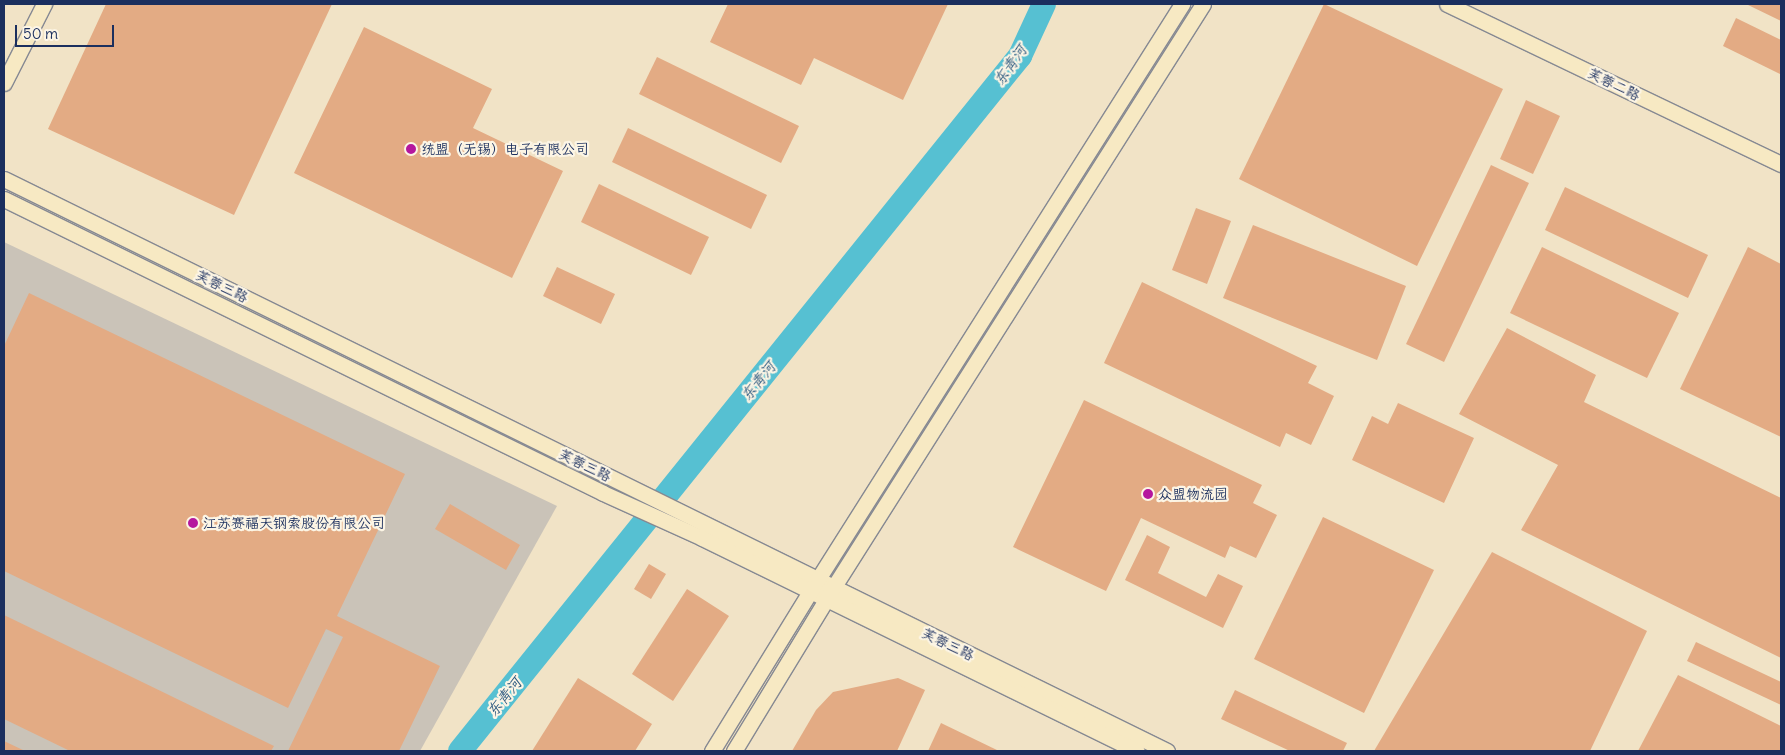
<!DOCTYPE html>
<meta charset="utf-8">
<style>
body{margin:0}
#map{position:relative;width:1785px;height:755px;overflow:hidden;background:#f1e3c6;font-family:Delius,"LXGW WenKai TC",sans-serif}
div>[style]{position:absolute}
.industrial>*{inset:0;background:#cac3b8}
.river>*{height:24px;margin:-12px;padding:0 12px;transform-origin:12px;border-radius:12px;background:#56c0d2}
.building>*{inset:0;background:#e3ab84}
.roads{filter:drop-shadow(1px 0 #868992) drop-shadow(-1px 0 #868992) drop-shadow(0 1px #868992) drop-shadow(0 -1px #868992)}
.secondary>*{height:15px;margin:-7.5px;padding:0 7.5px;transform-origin:7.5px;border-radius:7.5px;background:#f7e9c3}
.dots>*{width:14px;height:14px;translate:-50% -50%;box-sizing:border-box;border:2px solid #fcf5e5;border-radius:50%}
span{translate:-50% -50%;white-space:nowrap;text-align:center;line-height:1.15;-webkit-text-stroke:4.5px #fcf5e5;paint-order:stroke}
.street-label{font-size:14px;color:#1b2f5e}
.poi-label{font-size:14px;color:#1b2f5e}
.left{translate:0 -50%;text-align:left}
.water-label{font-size:15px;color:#2d5a81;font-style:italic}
.frame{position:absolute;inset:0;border:5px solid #1b2f5e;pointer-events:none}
.scale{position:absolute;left:15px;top:25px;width:99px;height:22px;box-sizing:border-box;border:2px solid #1b2f5e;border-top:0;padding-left:6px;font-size:15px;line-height:18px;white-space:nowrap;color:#1b2f5e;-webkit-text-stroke:4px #fcf5e5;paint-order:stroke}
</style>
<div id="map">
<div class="industrial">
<div style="clip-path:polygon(4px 242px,557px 506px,420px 751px,4px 751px)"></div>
</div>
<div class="river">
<div style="left:460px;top:751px;width:893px;rotate:-51.14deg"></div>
<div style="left:1020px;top:56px;width:57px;rotate:-65.2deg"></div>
</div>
<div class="building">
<div style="clip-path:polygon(106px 4px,332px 4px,234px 215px,48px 129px)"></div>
<div style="clip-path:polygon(728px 4px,948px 4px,903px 100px,814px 58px,801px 85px,710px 42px)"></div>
<div style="clip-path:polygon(1324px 4px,1503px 89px,1417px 266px,1239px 179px)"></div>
<div style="clip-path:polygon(1746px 4px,1781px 4px,1781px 21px)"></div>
<div style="clip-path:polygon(1736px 18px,1781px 40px,1780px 74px,1723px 46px)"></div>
<div style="clip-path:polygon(364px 27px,492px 89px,473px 128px,563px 171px,512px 278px,294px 173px)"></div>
<div style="clip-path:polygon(657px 57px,799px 126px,781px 163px,639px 94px)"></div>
<div style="clip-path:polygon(1526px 100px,1560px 116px,1533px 174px,1500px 159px)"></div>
<div style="clip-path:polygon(628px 128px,767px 195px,751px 229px,612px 162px)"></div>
<div style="clip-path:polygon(1491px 165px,1529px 183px,1444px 362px,1406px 344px)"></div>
<div style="clip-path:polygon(599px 184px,709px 237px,691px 275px,581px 222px)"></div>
<div style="clip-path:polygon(1565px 187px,1708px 255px,1688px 298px,1545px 230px)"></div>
<div style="clip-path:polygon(1196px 208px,1231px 221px,1207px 284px,1172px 270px)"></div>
<div style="clip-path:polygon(1253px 225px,1406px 286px,1377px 360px,1223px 298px)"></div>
<div style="clip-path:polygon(1542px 247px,1679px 313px,1647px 378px,1510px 313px)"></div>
<div style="clip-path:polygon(1748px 247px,1781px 264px,1781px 437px,1680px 389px)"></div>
<div style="clip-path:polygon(557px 267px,615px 294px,601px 324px,543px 296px)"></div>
<div style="clip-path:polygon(1142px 282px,1317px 366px,1308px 383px,1334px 396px,1311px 445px,1286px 433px,1280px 447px,1104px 363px)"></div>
<div style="clip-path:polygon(29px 293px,405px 474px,337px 616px,440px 666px,399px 751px,288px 751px,343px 637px,326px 629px,288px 708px,4px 571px,4px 346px)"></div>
<div style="clip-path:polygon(1507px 328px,1596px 375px,1584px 402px,1781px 498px,1781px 658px,1521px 530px,1558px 465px,1459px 414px)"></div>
<div style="clip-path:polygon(1084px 400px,1262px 485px,1253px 503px,1277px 515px,1256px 558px,1230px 546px,1225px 558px,1141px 518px,1106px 591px,1013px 547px)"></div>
<div style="clip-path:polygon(1398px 403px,1474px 438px,1444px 503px,1352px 460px,1372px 416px,1388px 424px)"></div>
<div style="clip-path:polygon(450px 504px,520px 545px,506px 570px,435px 529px)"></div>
<div style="clip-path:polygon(1323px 517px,1434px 570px,1364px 713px,1254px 659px)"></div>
<div style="clip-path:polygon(1147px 535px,1170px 547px,1158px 573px,1206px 597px,1218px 574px,1243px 586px,1223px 628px,1125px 580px)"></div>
<div style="clip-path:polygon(1492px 552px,1647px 631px,1590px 751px,1374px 751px)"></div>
<div style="clip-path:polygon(649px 564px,666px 574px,651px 599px,634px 589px)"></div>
<div style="clip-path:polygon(687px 589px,729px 616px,673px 701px,632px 674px)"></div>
<div style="clip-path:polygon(4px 615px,274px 746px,271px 751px,70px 751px,4px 719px)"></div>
<div style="clip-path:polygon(1696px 642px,1781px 682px,1781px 705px,1687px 661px)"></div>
<div style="clip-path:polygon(1678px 675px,1781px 726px,1781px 751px,1638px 751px)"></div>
<div style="clip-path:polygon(578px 678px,652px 724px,635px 751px,532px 751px)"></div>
<div style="clip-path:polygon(898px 678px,925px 690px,897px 751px,792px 751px,816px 710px,833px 692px)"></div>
<div style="clip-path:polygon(1235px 690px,1347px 743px,1343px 751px,1290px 751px,1221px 719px)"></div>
<div style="clip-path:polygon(941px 723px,999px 751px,928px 751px)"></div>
<div style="clip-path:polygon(4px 741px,25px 751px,4px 751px)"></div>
</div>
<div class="roads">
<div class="secondary">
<div style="left:1447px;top:4px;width:370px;rotate:25.6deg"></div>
<div style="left:4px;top:83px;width:89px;rotate:-63.1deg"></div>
<div style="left:4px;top:179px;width:1296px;rotate:26.19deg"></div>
<div style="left:4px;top:199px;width:667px;rotate:26.14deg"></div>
<div style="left:603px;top:493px;width:109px;rotate:24.4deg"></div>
<div style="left:702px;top:538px;width:484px;rotate:26.1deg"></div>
<div style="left:712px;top:751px;width:202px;rotate:-58.4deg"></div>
<div style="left:818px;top:579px;width:681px;rotate:-57.66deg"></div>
<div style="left:734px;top:751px;width:191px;rotate:-58.7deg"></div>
<div style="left:833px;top:588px;width:691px;rotate:-57.64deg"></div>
</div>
</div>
<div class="dots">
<div style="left:411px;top:149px;background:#b5179e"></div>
<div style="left:1148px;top:494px;background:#b5179e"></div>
<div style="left:193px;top:523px;background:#b5179e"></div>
</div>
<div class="street-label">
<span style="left:1614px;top:84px;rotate:26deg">芙蓉二路</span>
<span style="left:222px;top:286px;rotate:26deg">芙蓉三路</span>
<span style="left:585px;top:465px;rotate:26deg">芙蓉三路</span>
<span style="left:948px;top:644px;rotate:26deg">芙蓉三路</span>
</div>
<div class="poi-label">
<span class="left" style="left:421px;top:149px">统盟（无锡）电子有限公司</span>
<span class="left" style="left:1158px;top:494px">众盟物流园</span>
<span class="left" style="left:203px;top:523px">江苏赛福天钢索股份有限公司</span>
</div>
<div class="water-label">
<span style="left:1010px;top:65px;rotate:-55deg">东青河</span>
<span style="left:758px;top:381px;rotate:-51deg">东青河</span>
<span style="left:504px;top:697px;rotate:-51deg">东青河</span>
</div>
<div class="frame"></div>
<div class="scale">50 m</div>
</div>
